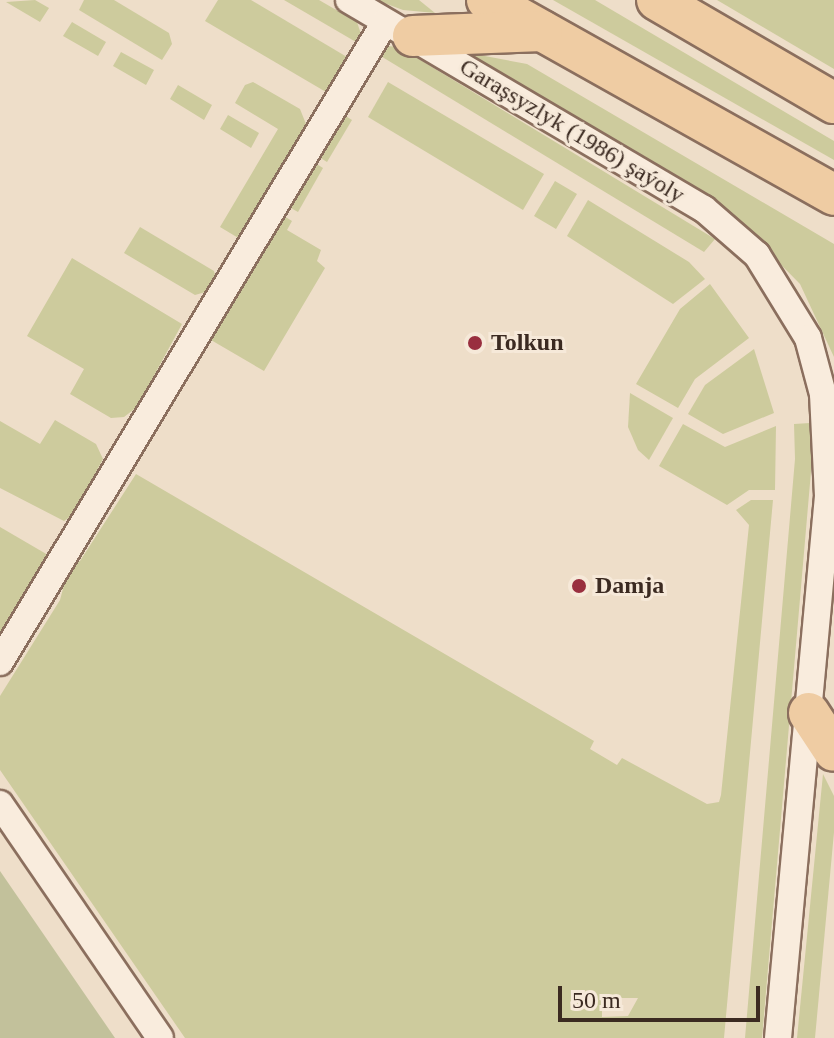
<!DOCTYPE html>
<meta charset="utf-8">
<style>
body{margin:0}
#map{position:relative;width:834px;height:1038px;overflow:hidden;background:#eedec9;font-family:"Times New Roman",serif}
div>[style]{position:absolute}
.green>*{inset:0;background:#cdcb9d}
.cemetery>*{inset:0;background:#c2c19b}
.roads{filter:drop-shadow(2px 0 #8b6f5e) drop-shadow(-2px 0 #8b6f5e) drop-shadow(0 2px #8b6f5e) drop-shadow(0 -2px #8b6f5e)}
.minor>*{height:26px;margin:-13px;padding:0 13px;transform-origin:13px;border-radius:13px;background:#f9ecdd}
.primary>*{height:40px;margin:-20px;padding:0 20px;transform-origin:20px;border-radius:20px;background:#efcca3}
.dots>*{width:22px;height:22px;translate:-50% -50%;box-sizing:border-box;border:4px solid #f6e9d9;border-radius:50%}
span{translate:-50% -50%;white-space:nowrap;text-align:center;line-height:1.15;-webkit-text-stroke:6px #f6e9d9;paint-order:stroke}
.street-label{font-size:24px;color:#3b2a21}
.poi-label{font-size:24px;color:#3b2a21;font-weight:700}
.left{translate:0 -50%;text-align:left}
.scale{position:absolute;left:558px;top:986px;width:202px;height:36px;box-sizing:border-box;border:4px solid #3b2a21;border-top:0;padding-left:10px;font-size:24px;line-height:28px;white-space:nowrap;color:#3b2a21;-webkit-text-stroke:6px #f6e9d9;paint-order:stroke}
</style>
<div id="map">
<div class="green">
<div style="clip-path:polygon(35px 0,49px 8px,40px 22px,6px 2px)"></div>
<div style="clip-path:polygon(84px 0,114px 0,169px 33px,172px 44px,162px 60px,79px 10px)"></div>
<div style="clip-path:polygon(218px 0,251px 0,347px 57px,326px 92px,205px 21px)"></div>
<div style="clip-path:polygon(284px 0,319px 0,357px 22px,361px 34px,356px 42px)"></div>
<div style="clip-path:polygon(376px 0,419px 0,435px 13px,403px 10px)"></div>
<div style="clip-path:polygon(553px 0,595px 0,834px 141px,834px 160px)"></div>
<div style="clip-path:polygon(717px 0,834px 0,834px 69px)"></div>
<div style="clip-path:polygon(72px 22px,106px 42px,98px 56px,63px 36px)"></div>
<div style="clip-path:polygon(387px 46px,399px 47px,715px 239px,704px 252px,379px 55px)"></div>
<div style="clip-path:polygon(121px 52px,154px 70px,146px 85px,113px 66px)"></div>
<div style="clip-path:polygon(469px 53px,527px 64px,834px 244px,834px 357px,800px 284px,733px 216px)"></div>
<div style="clip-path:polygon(253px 82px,300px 109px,306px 124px,240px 239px,220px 227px,278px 129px,235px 103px,245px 85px)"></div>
<div style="clip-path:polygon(388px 82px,544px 174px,523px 210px,368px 117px)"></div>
<div style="clip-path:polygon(178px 85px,212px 105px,204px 120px,170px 99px)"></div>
<div style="clip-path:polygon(228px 115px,259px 133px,251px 148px,220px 129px)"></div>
<div style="clip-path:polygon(344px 115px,352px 120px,327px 162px,319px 157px)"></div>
<div style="clip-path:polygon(315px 163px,323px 168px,298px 212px,289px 207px)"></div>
<div style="clip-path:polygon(555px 181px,577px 194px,556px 229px,534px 216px)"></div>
<div style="clip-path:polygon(588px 200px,689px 262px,705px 279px,673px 304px,567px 236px)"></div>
<div style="clip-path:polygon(284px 216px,292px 221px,287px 230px,321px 250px,317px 261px,325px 268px,264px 371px,211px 340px)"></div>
<div style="clip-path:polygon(140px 227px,214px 271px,216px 279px,209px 291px,195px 295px,124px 253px)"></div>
<div style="clip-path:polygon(72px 258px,182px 324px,137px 407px,124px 417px,111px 418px,70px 394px,84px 369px,27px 336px)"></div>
<div style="clip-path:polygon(710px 284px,749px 338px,695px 379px,678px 408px,636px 384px,680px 309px)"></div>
<div style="clip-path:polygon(754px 349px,774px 413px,723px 434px,688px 414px,705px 385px)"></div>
<div style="clip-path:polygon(630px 393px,673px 418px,649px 460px,638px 450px,628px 427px)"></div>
<div style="clip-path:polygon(55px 420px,96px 444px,103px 459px,73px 515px,64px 521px,0 488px,0 421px,40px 444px)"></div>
<div style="clip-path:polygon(810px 423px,812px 460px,762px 1038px,745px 1038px,795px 459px,794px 424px)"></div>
<div style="clip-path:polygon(683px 424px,725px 447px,776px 426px,775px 490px,749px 490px,727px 505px,659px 466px)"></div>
<div style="clip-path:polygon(evenodd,136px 474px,594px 741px,590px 749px,617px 765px,622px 758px,707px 804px,719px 802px,721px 795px,749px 525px,736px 510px,751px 500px,773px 500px,724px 1038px,185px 1038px,0 770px,0 696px,60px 600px,69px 566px,80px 561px,136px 474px,602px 998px,638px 998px,628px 1016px,602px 1017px,602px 998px)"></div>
<div style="clip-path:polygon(0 527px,48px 555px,0 633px)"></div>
<div style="clip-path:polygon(823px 774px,834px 796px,834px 832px,815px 1038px,797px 1038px)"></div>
</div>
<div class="cemetery">
<div style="clip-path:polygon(0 871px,115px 1038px,0 1038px)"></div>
</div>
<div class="roads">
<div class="minor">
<div style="left:349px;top:0;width:412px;rotate:30.5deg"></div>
<div style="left:704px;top:209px;width:70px;rotate:41deg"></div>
<div style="left:757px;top:255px;width:97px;rotate:58.4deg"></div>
<div style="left:808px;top:338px;width:58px;rotate:75deg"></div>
<div style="left:823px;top:394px;width:102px;rotate:87.2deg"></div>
<div style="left:828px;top:496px;width:544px;rotate:95.27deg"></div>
<div style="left:0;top:662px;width:747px;rotate:-58.97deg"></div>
<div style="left:0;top:804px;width:283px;rotate:55.6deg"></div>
</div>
<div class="primary">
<div style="left:487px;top:0;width:398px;rotate:29.3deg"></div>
<div style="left:657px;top:0;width:205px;rotate:30.2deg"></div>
<div style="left:413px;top:36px;width:129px;rotate:-2.2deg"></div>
<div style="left:809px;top:713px;width:45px;rotate:56.7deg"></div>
</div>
</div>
<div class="dots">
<div style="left:475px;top:343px;background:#992f3f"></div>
<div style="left:579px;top:586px;background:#992f3f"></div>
</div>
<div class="street-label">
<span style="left:572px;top:131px;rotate:31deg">Garaşsyzlyk (1986) şaýoly</span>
</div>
<div class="poi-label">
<span class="left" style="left:491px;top:343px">Tolkun</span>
<span class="left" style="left:595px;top:586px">Damja</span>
</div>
<div class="scale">50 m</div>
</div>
